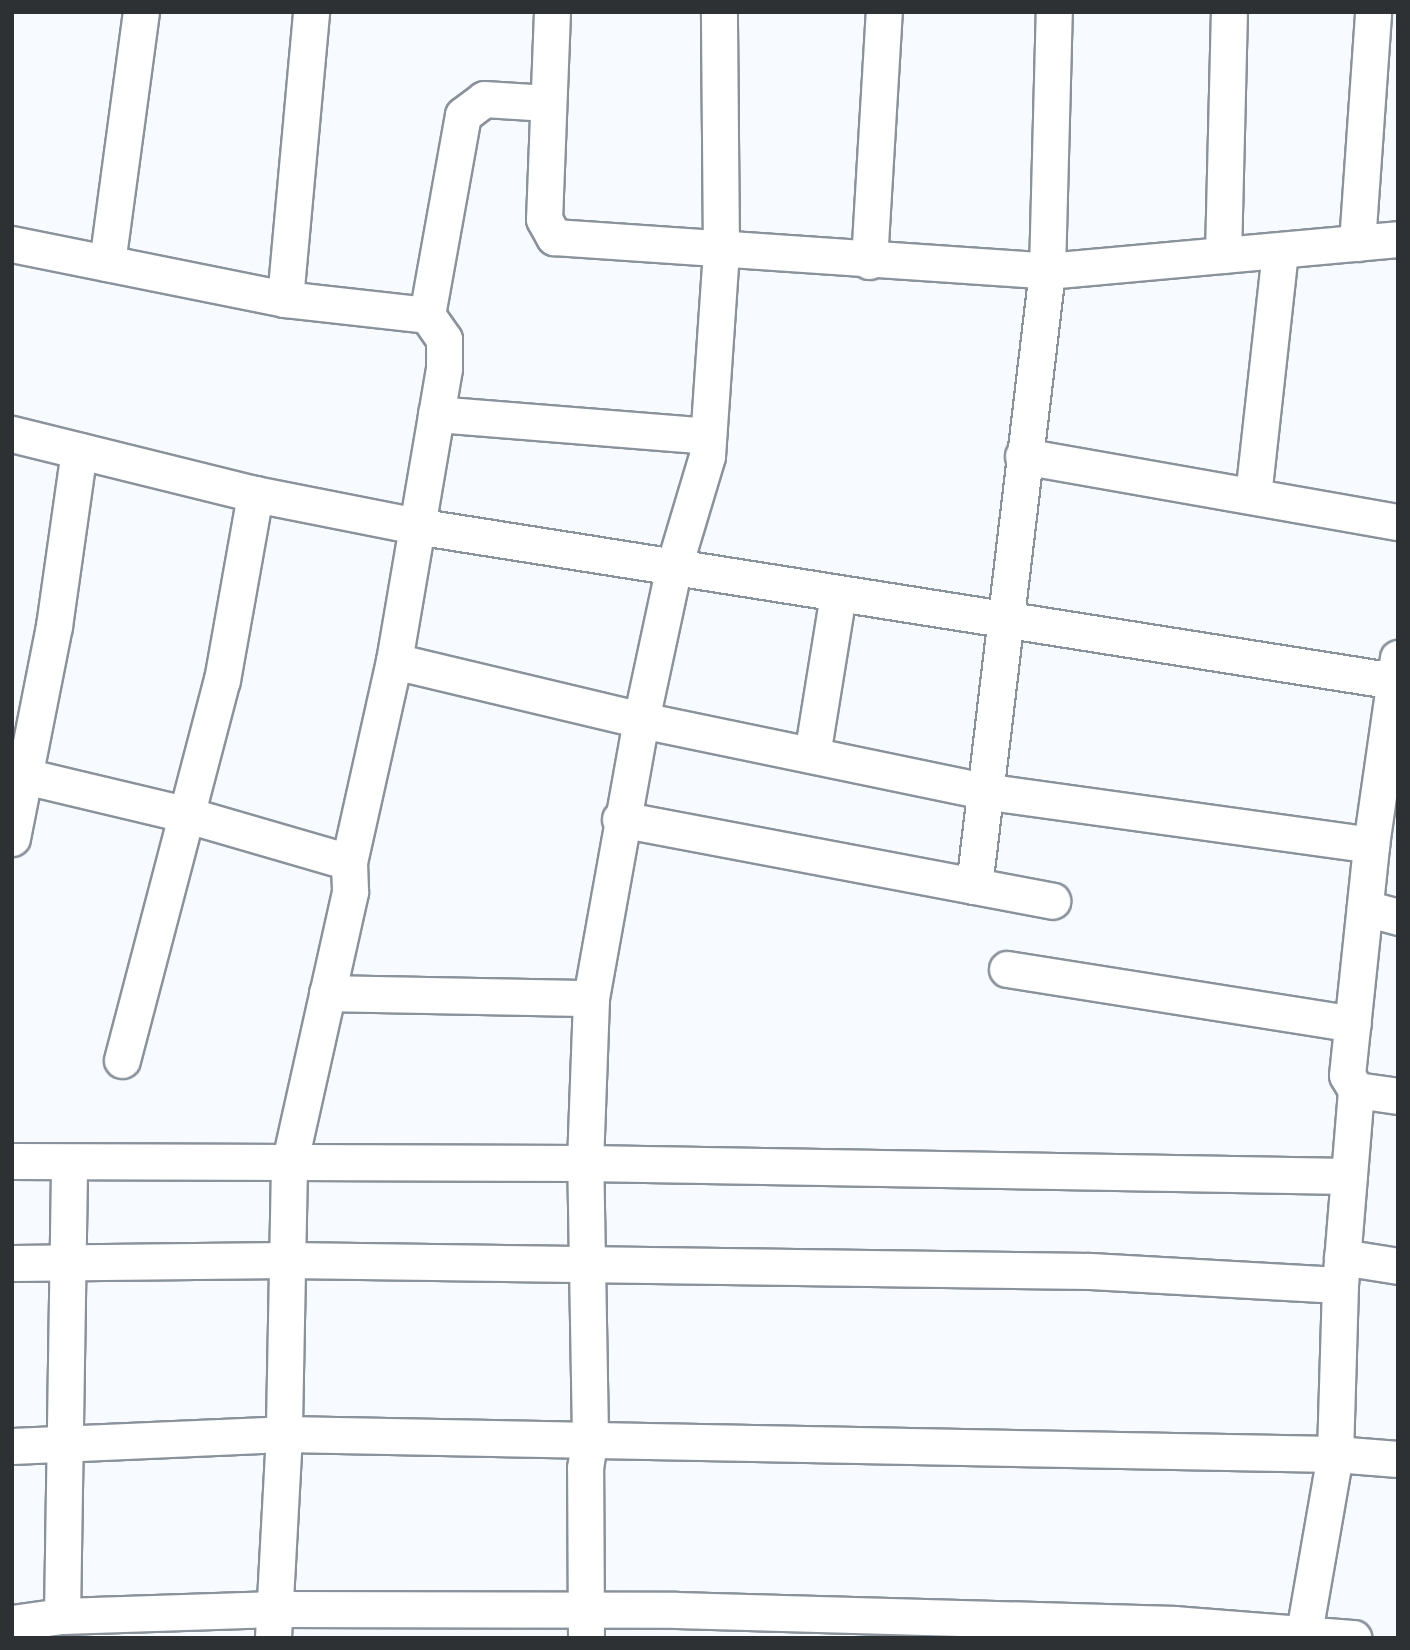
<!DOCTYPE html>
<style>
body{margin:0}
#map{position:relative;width:1410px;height:1650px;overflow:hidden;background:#f7fbff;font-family:"Alegreya Sans",sans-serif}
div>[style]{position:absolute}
.roads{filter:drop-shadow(2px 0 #8a929b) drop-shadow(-2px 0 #8a929b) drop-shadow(0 2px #8a929b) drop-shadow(0 -2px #8a929b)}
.street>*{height:35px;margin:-17.5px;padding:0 17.5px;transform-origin:17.5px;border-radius:17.5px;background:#fff}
span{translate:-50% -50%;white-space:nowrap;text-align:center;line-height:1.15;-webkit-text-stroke:7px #f7fbff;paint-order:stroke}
.frame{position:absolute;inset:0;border:14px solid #2d3134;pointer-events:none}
</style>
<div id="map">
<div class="roads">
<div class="street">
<div style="left:552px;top:12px;width:207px;rotate:92.2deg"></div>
<div style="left:544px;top:219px;width:21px;rotate:61deg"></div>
<div style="left:554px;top:237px;width:494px;rotate:3.9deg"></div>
<div style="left:1047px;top:271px;width:352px;rotate:-5.2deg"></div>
<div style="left:1357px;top:243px;width:232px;rotate:-86deg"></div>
<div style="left:12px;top:244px;width:278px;rotate:11.4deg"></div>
<div style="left:285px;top:299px;width:143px;rotate:6.4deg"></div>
<div style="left:1223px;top:255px;width:243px;rotate:-88.6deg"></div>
<div style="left:869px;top:261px;width:249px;rotate:-86.6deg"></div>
<div style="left:107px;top:263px;width:253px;rotate:-82.3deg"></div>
<div style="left:285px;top:299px;width:288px;rotate:-84.8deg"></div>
<div style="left:436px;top:414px;width:273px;rotate:4.6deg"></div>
<div style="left:12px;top:434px;width:250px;rotate:13.9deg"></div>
<div style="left:255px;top:494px;width:164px;rotate:11.2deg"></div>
<div style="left:416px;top:526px;width:991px;rotate:9deg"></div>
<div style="left:1023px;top:456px;width:381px;rotate:10deg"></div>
<div style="left:1253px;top:496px;width:247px;rotate:-83.7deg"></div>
<div style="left:394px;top:661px;width:254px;rotate:13.4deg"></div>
<div style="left:641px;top:720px;width:349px;rotate:11.7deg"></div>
<div style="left:983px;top:791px;width:392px;rotate:7.9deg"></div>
<div style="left:812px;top:755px;width:163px;rotate:-80.8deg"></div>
<div style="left:12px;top:773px;width:177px;rotate:13.4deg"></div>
<div style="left:184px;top:814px;width:172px;rotate:16.2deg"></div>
<div style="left:349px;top:862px;width:30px;rotate:88deg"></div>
<div style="left:350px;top:892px;width:280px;rotate:102.6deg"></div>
<div style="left:289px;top:1165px;width:269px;rotate:91.1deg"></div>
<div style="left:284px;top:1434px;width:204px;rotate:93.1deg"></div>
<div style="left:620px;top:819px;width:440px;rotate:10.7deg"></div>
<div style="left:12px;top:838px;width:216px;rotate:-78.8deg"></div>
<div style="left:54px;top:626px;width:177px;rotate:-81.9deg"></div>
<div style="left:349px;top:862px;width:206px;rotate:-77.4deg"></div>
<div style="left:394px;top:661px;width:297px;rotate:-80.3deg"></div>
<div style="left:444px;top:368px;width:29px;rotate:-90deg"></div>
<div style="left:444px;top:339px;width:29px;rotate:-125deg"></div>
<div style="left:427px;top:315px;width:203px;rotate:-79.8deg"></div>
<div style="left:463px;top:115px;width:26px;rotate:-37deg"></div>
<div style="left:484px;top:99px;width:64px;rotate:3.6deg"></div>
<div style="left:974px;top:886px;width:619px;rotate:-83.23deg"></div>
<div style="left:1047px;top:271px;width:259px;rotate:-88.5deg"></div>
<div style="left:1365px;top:908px;width:34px;rotate:15deg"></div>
<div style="left:1007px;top:969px;width:350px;rotate:9deg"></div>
<div style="left:327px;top:993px;width:264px;rotate:1.1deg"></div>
<div style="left:122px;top:1060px;width:393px;rotate:-75.3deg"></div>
<div style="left:222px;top:680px;width:189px;rotate:-79.9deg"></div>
<div style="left:1356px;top:1090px;width:42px;rotate:8.1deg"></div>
<div style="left:12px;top:1161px;width:573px;rotate:0.2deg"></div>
<div style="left:585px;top:1163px;width:764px;rotate:0.97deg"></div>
<div style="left:1342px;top:1257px;width:57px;rotate:9.1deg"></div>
<div style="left:12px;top:1263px;width:275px;rotate:-0.6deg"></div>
<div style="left:287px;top:1260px;width:803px;rotate:0.78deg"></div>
<div style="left:1090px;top:1271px;width:250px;rotate:3.2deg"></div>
<div style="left:12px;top:1446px;width:272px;rotate:-2.5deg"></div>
<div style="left:284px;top:1434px;width:1051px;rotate:1.09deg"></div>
<div style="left:1335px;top:1454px;width:169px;rotate:-88.3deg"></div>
<div style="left:1340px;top:1285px;width:196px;rotate:-85.3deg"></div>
<div style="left:1356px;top:1090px;width:17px;rotate:-121deg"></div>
<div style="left:1347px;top:1075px;width:231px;rotate:-84deg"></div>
<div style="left:1371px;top:845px;width:189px;rotate:-81.8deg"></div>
<div style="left:62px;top:1616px;width:453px;rotate:-89.1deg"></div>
<div style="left:12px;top:1623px;width:50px;rotate:-8deg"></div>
<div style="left:62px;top:1616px;width:214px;rotate:-1.9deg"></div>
<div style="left:276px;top:1609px;width:400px;rotate:0.1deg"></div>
<div style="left:676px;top:1610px;width:499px;rotate:1.6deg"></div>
<div style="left:1175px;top:1624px;width:179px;rotate:4.5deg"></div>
<div style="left:586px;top:1638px;width:170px;rotate:-90.3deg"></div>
<div style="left:585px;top:1468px;width:32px;rotate:-81deg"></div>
<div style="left:590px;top:1436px;width:273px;rotate:-91deg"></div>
<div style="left:585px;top:1163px;width:165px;rotate:-87.9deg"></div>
<div style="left:591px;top:998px;width:282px;rotate:-79.8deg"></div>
<div style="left:641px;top:720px;width:157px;rotate:-77.9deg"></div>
<div style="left:674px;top:566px;width:115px;rotate:-73.3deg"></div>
<div style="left:707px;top:456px;width:205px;rotate:-86.1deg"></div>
<div style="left:721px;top:251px;width:239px;rotate:-90.5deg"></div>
<div style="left:1303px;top:1638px;width:187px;rotate:-80.1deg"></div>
<div style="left:1335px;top:1454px;width:63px;rotate:4.5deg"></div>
</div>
</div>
<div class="frame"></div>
</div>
